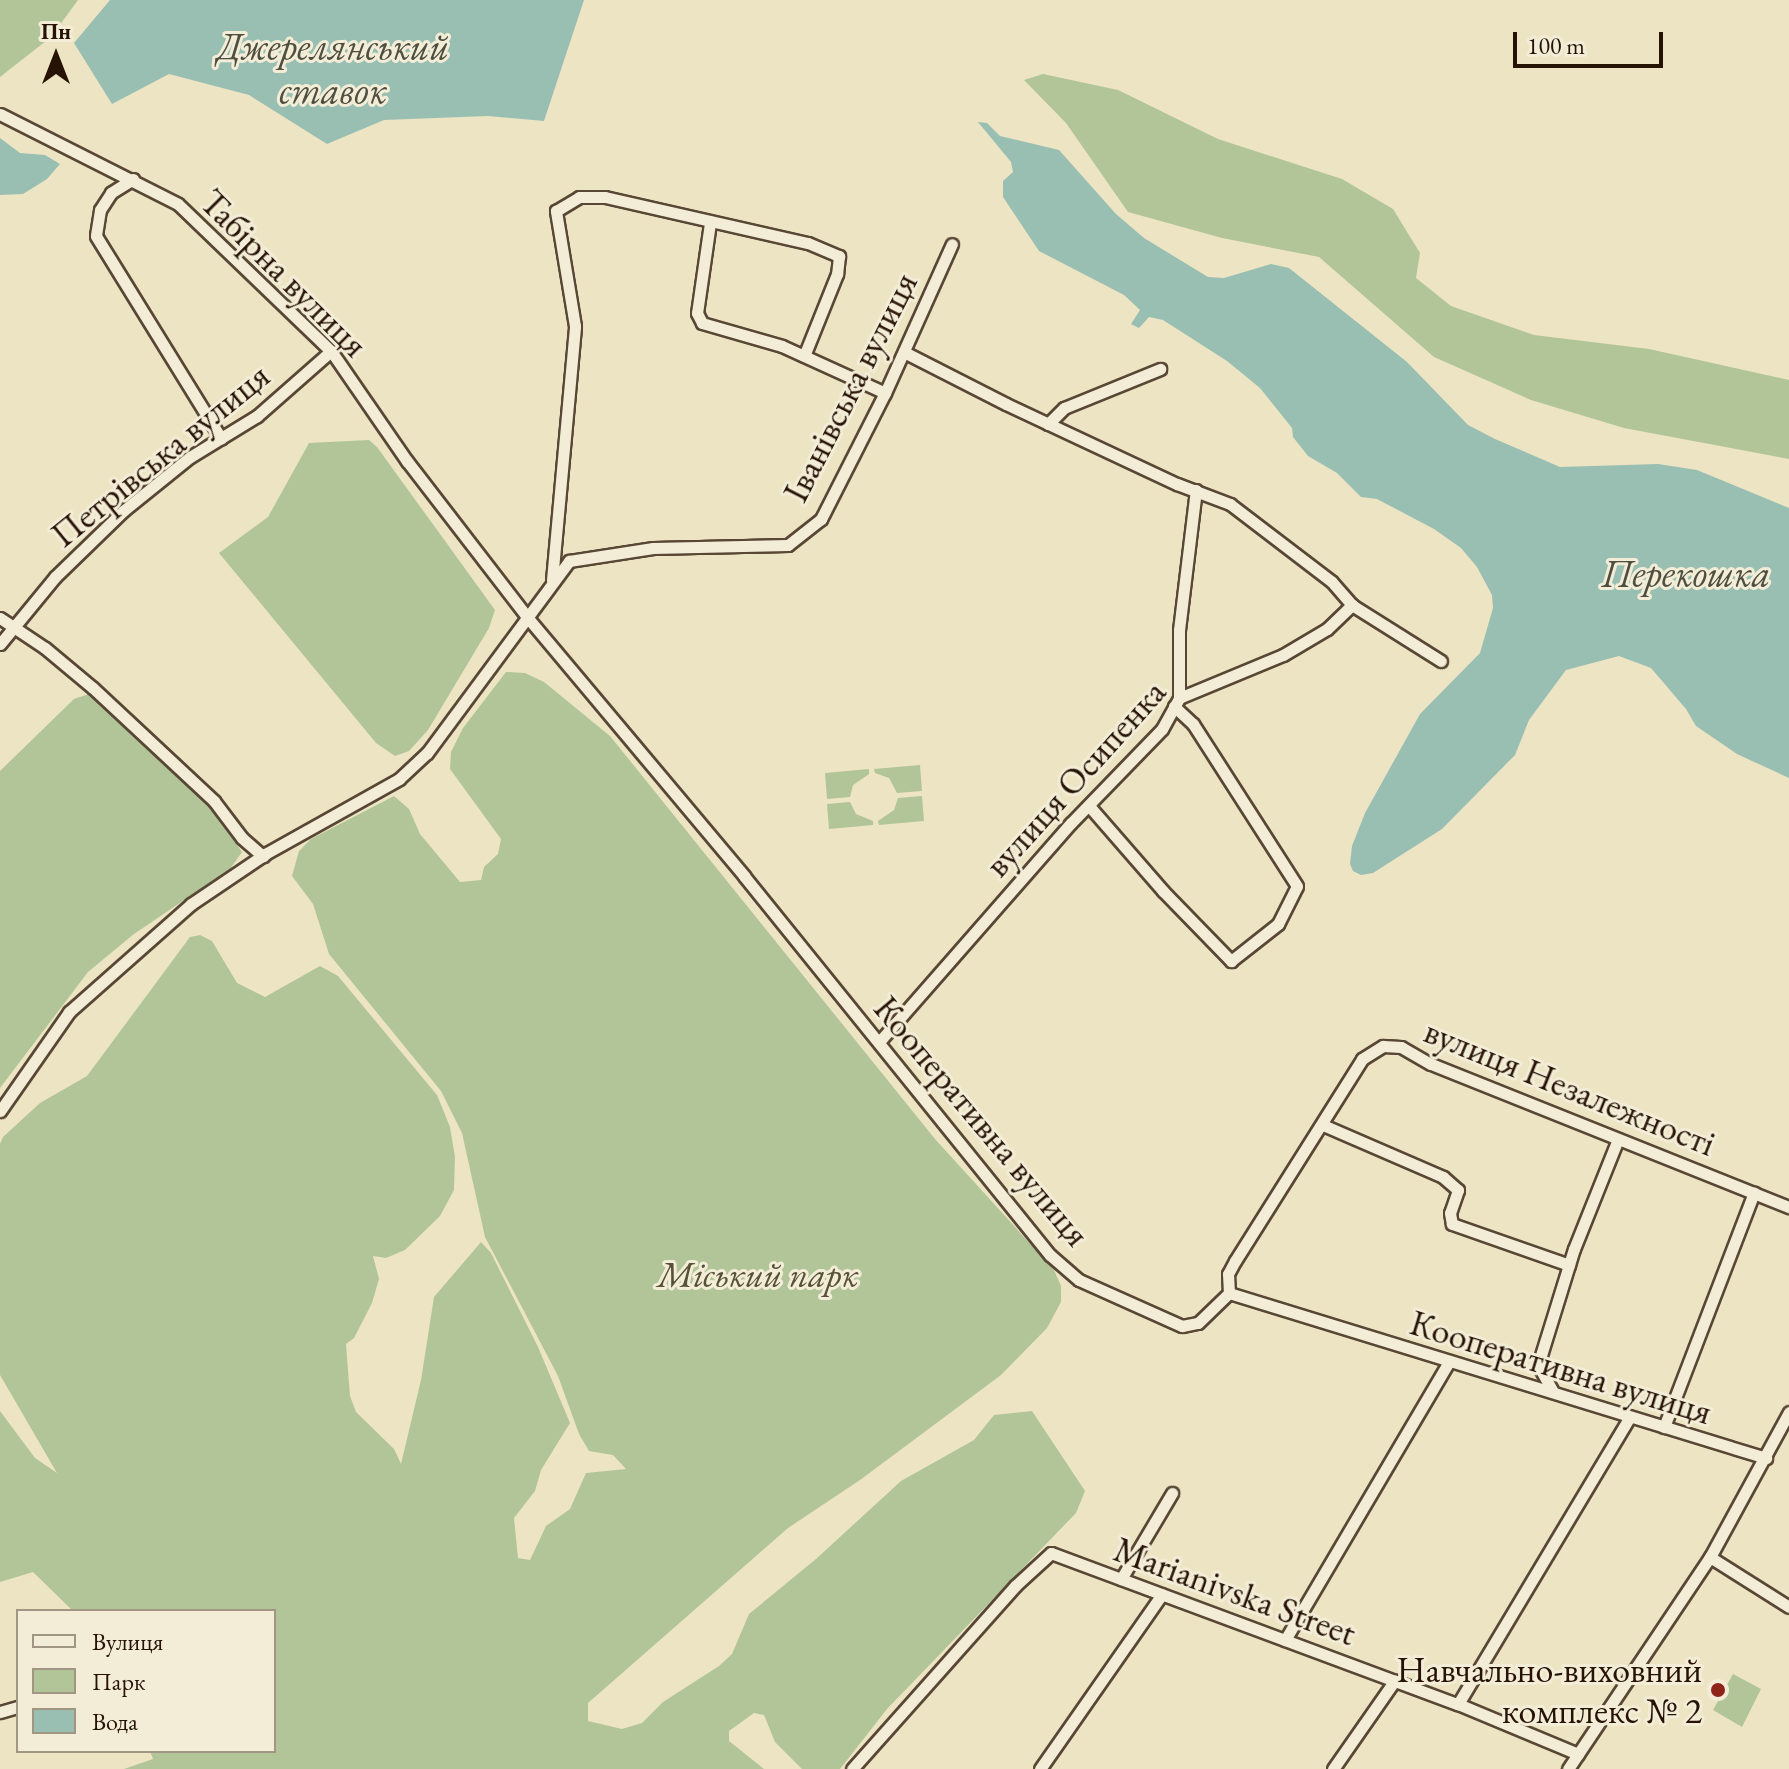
<!DOCTYPE html>
<meta charset="utf-8">
<style>
body{margin:0}
#map{position:relative;width:1789px;height:1769px;overflow:hidden;background:#ede4c3;font-family:"EB Garamond",serif}
div>[style]{position:absolute}
.green>*{inset:0;background:#b2c599}
.water>*{inset:0;background:#99bfb3}
.roads{filter:drop-shadow(2px 0 #584734) drop-shadow(-2px 0 #584734) drop-shadow(0 2px #584734) drop-shadow(0 -2px #584734)}
.street>*{height:11px;margin:-5.5px;padding:0 5.5px;transform-origin:5.5px;border-radius:5.5px;background:#f3edd8}
.dots>*{width:22px;height:22px;translate:-50% -50%;box-sizing:border-box;border:4px solid #f3edd8;border-radius:50%}
span{translate:-50% -50%;white-space:nowrap;text-align:center;line-height:1.15;-webkit-text-stroke:6px #f3edd8;paint-order:stroke}
.street-label{font-size:36px;color:#261304}
.park-label{font-size:36px;color:#575138;font-style:italic}
.poi-label{font-size:36px;color:#261304}
.right{translate:-100% -50%;text-align:right}
.water-label{font-size:38px;color:#4e4f41;font-style:italic}
.legend{position:absolute;left:16px;top:1609px;width:260px;height:144px;box-sizing:border-box;background:#f3edd8;border:2px solid #a19683;margin:0;padding:10px 14px;list-style:none;font-size:24px;color:#261304}
.legend li{display:flex;align-items:center;gap:16px;height:40px}
.legend b{width:40px;border:2px solid #a19683}
.north{position:absolute;left:16px;top:16px;width:80px;height:80px;-webkit-text-stroke:6px #f3edd8;paint-order:stroke;rotate:0deg;font-size:22px;font-weight:700;line-height:32px;text-align:center;color:#261304}
.north::after{content:'';display:block;margin:auto;width:28px;height:36px;background:#261304;clip-path:polygon(50% 0,100% 100%,50% 72%,0 100%)}
.scale{position:absolute;left:1513px;top:32px;width:150px;height:36px;box-sizing:border-box;border:4px solid #261304;border-top:0;padding-left:10px;font-size:24px;line-height:28px;white-space:nowrap;color:#261304;-webkit-text-stroke:6px #f3edd8;paint-order:stroke}
</style>
<div id="map">
<div class="green">
<div style="clip-path:polygon(0 0,78px 0,51px 37px,0 77px)"></div>
<div style="clip-path:polygon(1043px 74px,1118px 90px,1218px 139px,1342px 179px,1393px 209px,1420px 253px,1416px 278px,1451px 306px,1534px 335px,1649px 349px,1789px 380px,1789px 459px,1624px 428px,1531px 400px,1434px 357px,1319px 257px,1222px 238px,1128px 212px,1066px 123px,1024px 80px)"></div>
<div style="clip-path:polygon(369px 440px,377px 447px,495px 610px,489px 628px,428px 730px,409px 751px,395px 756px,376px 743px,219px 553px,268px 517px,309px 443px)"></div>
<div style="clip-path:polygon(506px 672px,525px 673px,544px 682px,610px 736px,935px 1139px,1054px 1270px,1061px 1286px,1061px 1302px,1047px 1328px,1001px 1375px,860px 1480px,788px 1528px,588px 1703px,588px 1721px,622px 1729px,642px 1723px,663px 1702px,719px 1666px,732px 1654px,749px 1614px,816px 1559px,901px 1481px,974px 1440px,994px 1415px,1032px 1411px,1085px 1491px,1076px 1513px,887px 1709px,840px 1769px,802px 1769px,775px 1742px,764px 1715px,754px 1713px,729px 1731px,729px 1741px,764px 1769px,124px 1769px,153px 1759px,150px 1751px,274px 1751px,274px 1611px,73px 1611px,33px 1572px,0 1582px,0 1411px,35px 1458px,57px 1473px,0 1375px,0 1144px,3px 1137px,40px 1103px,87px 1076px,190px 937px,200px 935px,212px 941px,237px 983px,265px 997px,320px 966px,338px 976px,437px 1095px,450px 1127px,455px 1157px,454px 1190px,440px 1216px,405px 1250px,386px 1258px,373px 1256px,379px 1279px,372px 1303px,354px 1338px,346px 1344px,350px 1396px,356px 1412px,394px 1449px,401px 1464px,421px 1380px,434px 1297px,481px 1242px,491px 1253px,538px 1347px,570px 1423px,541px 1470px,535px 1491px,514px 1518px,518px 1558px,530px 1560px,546px 1526px,570px 1509px,586px 1473px,626px 1469px,613px 1455px,589px 1451px,579px 1434px,558px 1376px,485px 1237px,462px 1133px,441px 1091px,329px 954px,313px 904px,292px 876px,299px 851px,311px 839px,394px 796px,409px 809px,420px 834px,460px 882px,481px 880px,484px 867px,498px 854px,501px 839px,450px 769px,451px 752px,463px 728px)"></div>
<div style="clip-path:polygon(92px 693px,209px 804px,242px 852px,230px 869px,134px 934px,88px 972px,0 1088px,0 771px,74px 699px)"></div>
<div style="clip-path:polygon(920px 765px,922px 791px,897px 793px,889px 778px,875px 773px,874px 769px)"></div>
<div style="clip-path:polygon(869px 769px,869px 774px,853px 785px,850px 797px,827px 799px,825px 773px)"></div>
<div style="clip-path:polygon(922px 796px,924px 821px,879px 825px,878px 821px,894px 810px,898px 798px)"></div>
<div style="clip-path:polygon(850px 802px,856px 814px,873px 821px,873px 825px,829px 829px,827px 804px)"></div>
<div style="clip-path:polygon(1733px 1674px,1761px 1689px,1742px 1727px,1713px 1710px)"></div>
</div>
<div class="water">
<div style="clip-path:polygon(110px 0,584px 0,544px 121px,488px 116px,384px 120px,327px 144px,249px 95px,169px 74px,112px 104px,74px 43px)"></div>
<div style="clip-path:polygon(978px 122px,987px 123px,1000px 136px,1059px 150px,1116px 214px,1144px 238px,1208px 277px,1224px 278px,1271px 264px,1289px 268px,1407px 362px,1468px 425px,1495px 439px,1560px 467px,1658px 464px,1697px 470px,1789px 508px,1789px 778px,1737px 754px,1696px 726px,1686px 709px,1651px 668px,1619px 656px,1566px 670px,1529px 720px,1515px 755px,1442px 829px,1373px 873px,1361px 875px,1353px 871px,1350px 864px,1352px 846px,1365px 813px,1420px 714px,1480px 653px,1493px 608px,1492px 595px,1477px 567px,1461px 548px,1434px 529px,1377px 499px,1361px 497px,1337px 473px,1308px 456px,1293px 437px,1292px 428px,1260px 388px,1227px 361px,1163px 320px,1149px 317px,1139px 328px,1131px 324px,1140px 310px,1124px 295px,1039px 251px,1003px 197px,1003px 181px,1013px 172px,1011px 162px)"></div>
<div style="clip-path:polygon(0 138px,20px 153px,45px 155px,60px 164px,47px 179px,23px 194px,0 195px)"></div>
</div>
<div class="roads">
<div class="street">
<div style="left:0;top:114px;width:199px;rotate:26.8deg"></div>
<div style="left:178px;top:204px;width:212px;rotate:43.9deg"></div>
<div style="left:331px;top:351px;width:134px;rotate:55.4deg"></div>
<div style="left:407px;top:461px;width:197px;rotate:52.4deg"></div>
<div style="left:527px;top:617px;width:338px;rotate:50deg"></div>
<div style="left:744px;top:876px;width:487px;rotate:51.1deg"></div>
<div style="left:1050px;top:1255px;width:38px;rotate:41deg"></div>
<div style="left:1079px;top:1280px;width:113px;rotate:24.1deg"></div>
<div style="left:1182px;top:1326px;width:16px;rotate:-11deg"></div>
<div style="left:1198px;top:1323px;width:43px;rotate:-44.1deg"></div>
<div style="left:133px;top:179px;width:26px;rotate:148deg"></div>
<div style="left:111px;top:193px;width:20px;rotate:123deg"></div>
<div style="left:100px;top:210px;width:26px;rotate:99deg"></div>
<div style="left:96px;top:236px;width:238px;rotate:58.3deg"></div>
<div style="left:710px;top:223px;width:91px;rotate:98.2deg"></div>
<div style="left:697px;top:313px;width:11px;rotate:63deg"></div>
<div style="left:702px;top:323px;width:83px;rotate:16deg"></div>
<div style="left:782px;top:346px;width:113px;rotate:24.5deg"></div>
<div style="left:904px;top:352px;width:114px;rotate:27deg"></div>
<div style="left:1006px;top:404px;width:189px;rotate:25.1deg"></div>
<div style="left:1177px;top:484px;width:57px;rotate:20.7deg"></div>
<div style="left:1230px;top:504px;width:128px;rotate:37.4deg"></div>
<div style="left:1332px;top:582px;width:30px;rotate:49deg"></div>
<div style="left:1352px;top:605px;width:105px;rotate:32.2deg"></div>
<div style="left:1048px;top:424px;width:23px;rotate:-45deg"></div>
<div style="left:1064px;top:408px;width:104px;rotate:-22.1deg"></div>
<div style="left:552px;top:580px;width:255px;rotate:-84.8deg"></div>
<div style="left:575px;top:326px;width:117px;rotate:-99.4deg"></div>
<div style="left:556px;top:211px;width:27px;rotate:-31deg"></div>
<div style="left:579px;top:197px;width:26px"></div>
<div style="left:605px;top:197px;width:208px;rotate:12.8deg"></div>
<div style="left:808px;top:243px;width:34px;rotate:23deg"></div>
<div style="left:839px;top:256px;width:18px;rotate:96deg"></div>
<div style="left:837px;top:274px;width:88px;rotate:111.9deg"></div>
<div style="left:0;top:618px;width:54px;rotate:33.7deg"></div>
<div style="left:45px;top:648px;width:62px;rotate:39.8deg"></div>
<div style="left:93px;top:688px;width:166px;rotate:43deg"></div>
<div style="left:214px;top:801px;width:46px;rotate:52.9deg"></div>
<div style="left:242px;top:838px;width:28px;rotate:41deg"></div>
<div style="left:0;top:644px;width:87px;rotate:-50.6deg"></div>
<div style="left:55px;top:577px;width:95px;rotate:-44.1deg"></div>
<div style="left:123px;top:511px;width:86px;rotate:-38.9deg"></div>
<div style="left:190px;top:457px;width:79px;rotate:-31.5deg"></div>
<div style="left:257px;top:416px;width:98px;rotate:-41.3deg"></div>
<div style="left:1179px;top:698px;width:68px;rotate:-90deg"></div>
<div style="left:1179px;top:630px;width:141px;rotate:-83.1deg"></div>
<div style="left:1090px;top:807px;width:111px;rotate:49deg"></div>
<div style="left:1163px;top:891px;width:98px;rotate:45.8deg"></div>
<div style="left:1231px;top:961px;width:60px;rotate:-38.2deg"></div>
<div style="left:1278px;top:924px;width:42px;rotate:-63.4deg"></div>
<div style="left:1297px;top:886px;width:193px;rotate:-122.7deg"></div>
<div style="left:1193px;top:724px;width:26px;rotate:-137deg"></div>
<div style="left:879px;top:1042px;width:291px;rotate:-48.8deg"></div>
<div style="left:1071px;top:823px;width:131px;rotate:-45.9deg"></div>
<div style="left:1162px;top:729px;width:35px;rotate:-61deg"></div>
<div style="left:1179px;top:698px;width:113px;rotate:-22.5deg"></div>
<div style="left:1283px;top:655px;width:51px;rotate:-30.6deg"></div>
<div style="left:1327px;top:629px;width:35px;rotate:-44deg"></div>
<div style="left:0;top:1111px;width:121px;rotate:-55.1deg"></div>
<div style="left:69px;top:1012px;width:163px;rotate:-41.5deg"></div>
<div style="left:191px;top:904px;width:89px;rotate:-34deg"></div>
<div style="left:265px;top:854px;width:154px;rotate:-29.2deg"></div>
<div style="left:399px;top:779px;width:38px;rotate:-43deg"></div>
<div style="left:427px;top:753px;width:239px;rotate:-53.5deg"></div>
<div style="left:569px;top:561px;width:85px;rotate:-8.8deg"></div>
<div style="left:653px;top:548px;width:135px;rotate:-1.3deg"></div>
<div style="left:788px;top:545px;width:42px;rotate:-38.2deg"></div>
<div style="left:821px;top:519px;width:141px;rotate:-63.1deg"></div>
<div style="left:885px;top:393px;width:163px;rotate:-65.8deg"></div>
<div style="left:1323px;top:1125px;width:131px;rotate:23.4deg"></div>
<div style="left:1443px;top:1177px;width:20px;rotate:41deg"></div>
<div style="left:1458px;top:1190px;width:24px;rotate:109deg"></div>
<div style="left:1450px;top:1213px;width:11px;rotate:80deg"></div>
<div style="left:1452px;top:1224px;width:124px;rotate:19.3deg"></div>
<div style="left:1229px;top:1293px;width:19px;rotate:-93deg"></div>
<div style="left:1228px;top:1274px;width:15px;rotate:-62deg"></div>
<div style="left:1235px;top:1261px;width:239px;rotate:-57.8deg"></div>
<div style="left:1362px;top:1059px;width:25px;rotate:-32deg"></div>
<div style="left:1383px;top:1046px;width:18px;rotate:3deg"></div>
<div style="left:1401px;top:1047px;width:34px;rotate:30deg"></div>
<div style="left:1431px;top:1064px;width:386px;rotate:21.8deg"></div>
<div style="left:1229px;top:1293px;width:562px;rotate:17.08deg"></div>
<div style="left:1552px;top:1390px;width:29px;rotate:-119deg"></div>
<div style="left:1538px;top:1365px;width:121px;rotate:-72.8deg"></div>
<div style="left:1574px;top:1249px;width:118px;rotate:-68.2deg"></div>
<div style="left:1664px;top:1427px;width:251px;rotate:-69deg"></div>
<div style="left:1710px;top:1557px;width:93px;rotate:32.3deg"></div>
<div style="left:1121px;top:1579px;width:100px;rotate:-59.3deg"></div>
<div style="left:1285px;top:1640px;width:323px;rotate:-59.5deg"></div>
<div style="left:1458px;top:1704px;width:333px;rotate:-59.1deg"></div>
<div style="left:0;top:1712px;width:19px;rotate:-16deg"></div>
<div style="left:852px;top:1769px;width:245px;rotate:-48.3deg"></div>
<div style="left:1015px;top:1586px;width:49px;rotate:-42.5deg"></div>
<div style="left:1051px;top:1553px;width:434px;rotate:20.4deg"></div>
<div style="left:1458px;top:1704px;width:130px;rotate:22.6deg"></div>
<div style="left:1040px;top:1769px;width:213px;rotate:-55.1deg"></div>
<div style="left:1333px;top:1769px;width:108px;rotate:-55.1deg"></div>
<div style="left:1568px;top:1769px;width:255px;rotate:-56.2deg"></div>
<div style="left:1710px;top:1557px;width:165px;rotate:-61.4deg"></div>
</div>
</div>
<div class="dots">
<div style="left:1718px;top:1690px;background:#8f2418"></div>
</div>
<div class="street-label">
<span style="left:284px;top:273px;rotate:45deg">Табірна вулиця</span>
<span style="left:850px;top:387px;rotate:-63deg">Іванівська вулиця</span>
<span style="left:160px;top:455px;rotate:-39deg">Петрівська вулиця</span>
<span style="left:1075px;top:778px;rotate:-48deg">вулиця Осипенка</span>
<span style="left:1570px;top:1087px;rotate:22deg">вулиця Незалежності</span>
<span style="left:982px;top:1121px;rotate:50deg">Кооперативна вулиця</span>
<span style="left:1561px;top:1367px;rotate:17deg">Кооперативна вулиця</span>
<span style="left:1235px;top:1591px;rotate:20deg">Marianivska Street</span>
</div>
<div class="park-label">
<span style="left:758px;top:1275px">Міський парк</span>
</div>
<div class="poi-label">
<span class="right" style="left:1702px;top:1690px">Навчально-виховний<br>комплекс № 2</span>
</div>
<div class="water-label">
<span style="left:333px;top:68px">Джерелянський<br>ставок</span>
<span style="left:1686px;top:573px">Перекошка</span>
</div>
<ul class="legend">
<li><b style="height:10px;background:#f3edd8"></b>Вулиця</li>
<li><b style="height:22px;background:#b2c599"></b>Парк</li>
<li><b style="height:22px;background:#99bfb3"></b>Вода</li>
</ul>
<div class="north">Пн</div>
<div class="scale">100 m</div>
</div>
